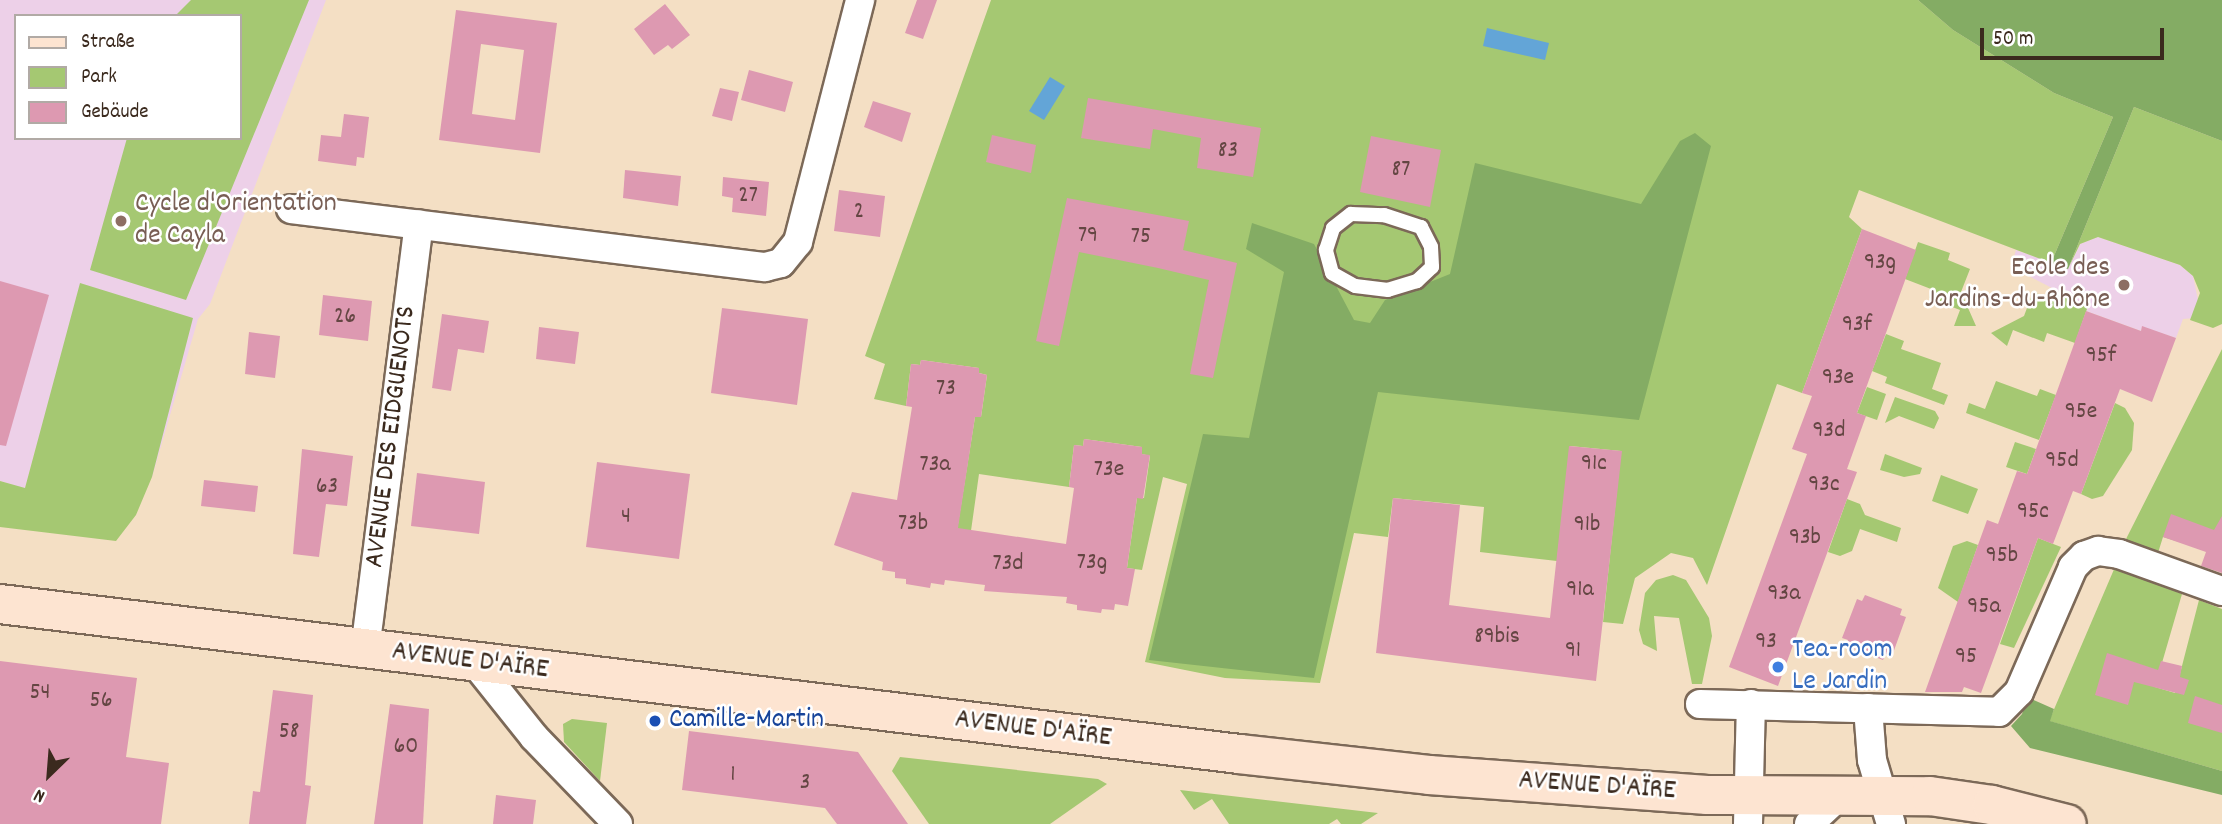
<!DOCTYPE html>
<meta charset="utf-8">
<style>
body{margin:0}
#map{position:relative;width:2222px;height:824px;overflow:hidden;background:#f4dfc4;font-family:Dekko,sans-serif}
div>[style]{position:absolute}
.built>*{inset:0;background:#edd0e8}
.green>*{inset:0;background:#a5c872}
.forest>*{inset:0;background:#84ac64}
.water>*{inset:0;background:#63a5d7}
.building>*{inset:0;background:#dd99b1}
.roads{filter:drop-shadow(2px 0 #7c6958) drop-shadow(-2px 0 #7c6958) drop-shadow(0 2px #7c6958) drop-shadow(0 -2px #7c6958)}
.service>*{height:14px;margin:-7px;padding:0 7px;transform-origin:7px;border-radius:7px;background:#fff}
.minor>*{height:28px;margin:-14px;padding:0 14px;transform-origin:14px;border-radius:14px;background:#fff}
.secondary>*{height:38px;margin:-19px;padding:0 19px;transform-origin:19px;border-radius:19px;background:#fde4d1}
.dots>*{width:19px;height:19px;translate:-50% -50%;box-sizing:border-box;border:4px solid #fff;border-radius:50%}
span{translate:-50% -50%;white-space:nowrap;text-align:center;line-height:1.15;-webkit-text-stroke:5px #fff;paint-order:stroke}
.number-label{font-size:24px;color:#644643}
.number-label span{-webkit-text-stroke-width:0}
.education-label{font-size:28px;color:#785e54}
.left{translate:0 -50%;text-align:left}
.right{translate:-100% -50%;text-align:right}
.street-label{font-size:28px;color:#3b2a1e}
.shop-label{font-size:28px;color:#366cbe}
.transit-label{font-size:28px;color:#164399}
.legend{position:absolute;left:14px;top:14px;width:228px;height:126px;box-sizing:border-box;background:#fff;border:2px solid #b1aaa5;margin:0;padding:9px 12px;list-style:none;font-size:21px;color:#3b2a1e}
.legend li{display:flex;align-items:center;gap:14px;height:35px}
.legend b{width:35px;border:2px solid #b1aaa5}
.north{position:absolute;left:14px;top:740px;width:70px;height:70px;-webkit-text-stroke:5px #fff;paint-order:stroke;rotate:205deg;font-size:19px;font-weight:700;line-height:28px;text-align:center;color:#3b2a1e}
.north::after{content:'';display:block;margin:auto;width:24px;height:32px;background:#3b2a1e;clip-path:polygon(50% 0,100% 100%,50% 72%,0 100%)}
.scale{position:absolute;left:1980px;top:28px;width:184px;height:32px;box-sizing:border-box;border:4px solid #3b2a1e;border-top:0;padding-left:9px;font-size:21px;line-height:24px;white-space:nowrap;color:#3b2a1e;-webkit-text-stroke:5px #fff;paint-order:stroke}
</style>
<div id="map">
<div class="built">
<div style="clip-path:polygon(evenodd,0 0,326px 0,210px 304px,198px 319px,152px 477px,36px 447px,25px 489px,0 481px,0 0,16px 16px,240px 16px,240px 138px,16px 138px,16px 16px)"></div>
<div style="clip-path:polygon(2098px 237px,2180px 265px,2193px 276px,2199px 305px,2195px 318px,2183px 319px,2176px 338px,2142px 327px,2141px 331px,2086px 311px,2087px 306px,2011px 267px,2016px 250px,2068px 268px,2080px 244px)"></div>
</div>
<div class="green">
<div style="clip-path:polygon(191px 0,309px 0,186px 300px,90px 270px,127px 138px,240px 138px,240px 16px,175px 16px)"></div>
<div style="clip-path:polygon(991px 0,1918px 0,1953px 30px,2054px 93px,2113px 117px,2051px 263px,1859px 190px,1849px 217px,1862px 229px,1802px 393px,1777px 384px,1707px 585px,1693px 558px,1671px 553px,1635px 578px,1623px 624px,1603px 622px,1621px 451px,1570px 446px,1557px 561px,1480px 552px,1484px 507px,1393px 498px,1388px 537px,1354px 533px,1320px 683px,1225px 678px,1145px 662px,1187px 484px,1163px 477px,1142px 570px,1127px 568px,1137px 498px,1144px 498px,1150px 456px,1142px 454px,1142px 447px,1084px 439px,1083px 446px,1074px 445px,1069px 487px,979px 474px,969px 545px,955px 543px,975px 417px,981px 417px,987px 375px,979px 373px,979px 368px,921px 360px,920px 365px,911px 364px,906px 406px,874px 399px,885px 364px,865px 356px)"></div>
<div style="clip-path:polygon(2134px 107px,2222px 141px,2222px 324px,2213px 328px,2190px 320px,2200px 293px,2193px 276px,2180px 265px,2098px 237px,2080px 244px,2068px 269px)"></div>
<div style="clip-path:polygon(1918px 242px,1950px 253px,1948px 260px,1970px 269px,1961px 292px,1976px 326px,1954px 326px,1960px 310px,1929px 298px,1931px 289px,1905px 279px)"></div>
<div style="clip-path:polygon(80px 283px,193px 318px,152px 477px,136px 515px,116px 541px,0 527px,0 481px,25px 488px)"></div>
<div style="clip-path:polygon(2033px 292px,2053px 299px,2055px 293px,2088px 306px,2075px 343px,2047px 333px,2044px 342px,2013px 330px,2007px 346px,1991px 333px,2024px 316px)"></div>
<div style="clip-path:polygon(1886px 334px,1904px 341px,1901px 349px,1941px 363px,1932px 389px,1948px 395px,1944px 405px,1885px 383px,1887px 377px,1872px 371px)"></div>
<div style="clip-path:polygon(2222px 349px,2222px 555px,2163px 537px,2157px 556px,2124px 543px)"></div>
<div style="clip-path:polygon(1996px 381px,2037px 396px,2040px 389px,2056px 395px,2039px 440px,1966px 413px,1969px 403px,1985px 409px)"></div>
<div style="clip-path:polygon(1867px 387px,1886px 394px,1877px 420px,1857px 413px)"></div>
<div style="clip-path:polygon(1895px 397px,1935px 411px,1939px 418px,1934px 429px,1899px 416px,1885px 423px)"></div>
<div style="clip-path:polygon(2115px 403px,2125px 408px,2134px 423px,2132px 450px,2103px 496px,2092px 499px,2081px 494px)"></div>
<div style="clip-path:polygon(2015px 442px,2036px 449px,2027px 474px,2006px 467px)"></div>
<div style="clip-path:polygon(1885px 454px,1922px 468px,1920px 474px,1904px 477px,1880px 470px)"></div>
<div style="clip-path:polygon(1941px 475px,1978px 489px,1968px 514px,1932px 501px)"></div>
<div style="clip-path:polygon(1847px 499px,1860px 504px,1865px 515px,1901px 528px,1897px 542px,1860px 529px,1852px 551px,1840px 556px,1828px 552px)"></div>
<div style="clip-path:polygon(2038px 538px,2061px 547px,2014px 648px,2000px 644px)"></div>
<div style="clip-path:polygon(1967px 541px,1978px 545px,1958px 602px,1938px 588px,1953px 546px)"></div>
<div style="clip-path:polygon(2115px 567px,2182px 594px,2155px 687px,2175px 693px,2199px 600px,2222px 609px,2222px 771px,2049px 721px)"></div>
<div style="clip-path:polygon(1673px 575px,1686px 580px,1709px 618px,1712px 636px,1702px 684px,1692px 684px,1679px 618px,1654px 616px,1657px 651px,1643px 644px,1639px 630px,1645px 593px,1656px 580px)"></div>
<div style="clip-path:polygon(572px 719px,607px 723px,600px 781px,564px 742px,563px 724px)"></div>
<div style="clip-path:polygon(900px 757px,1098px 779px,1107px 784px,1050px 824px,929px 824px,892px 771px)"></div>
<div style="clip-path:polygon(1180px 790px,1378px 813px,1361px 824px,1341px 824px,1337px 819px,1329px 824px,1229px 824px,1212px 799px,1194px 810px)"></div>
</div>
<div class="forest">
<div style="clip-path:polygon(1918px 0,2222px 0,2222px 141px,2134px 107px,2068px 269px,2051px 263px,2113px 117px,2054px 93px,1953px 30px)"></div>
<div style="clip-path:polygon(1695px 133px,1711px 146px,1639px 420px,1378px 392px,1314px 678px,1149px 660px,1203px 434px,1249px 438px,1284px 272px,1246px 249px,1252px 223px,1314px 244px,1354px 320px,1370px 323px,1385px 300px,1450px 274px,1475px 163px,1641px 204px,1680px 141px)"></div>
<div style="clip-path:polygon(2027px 697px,2054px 709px,2050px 721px,2222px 771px,2222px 795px,2030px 748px,2011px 726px,2022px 714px)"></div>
</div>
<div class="water">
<div style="clip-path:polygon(1487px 28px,1549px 43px,1545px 60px,1483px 46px)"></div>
<div style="clip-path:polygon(1050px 77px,1065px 86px,1044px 120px,1029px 111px)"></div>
</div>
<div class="building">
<div style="clip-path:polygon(917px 0,937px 0,923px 39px,905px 33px)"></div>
<div style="clip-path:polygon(665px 4px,690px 35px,672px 49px,668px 45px,654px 55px,634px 29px)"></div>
<div style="clip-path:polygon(evenodd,456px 10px,557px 23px,540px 153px,439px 140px,456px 10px,481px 44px,524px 50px,515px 120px,472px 114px,481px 44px)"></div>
<div style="clip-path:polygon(749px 70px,793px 82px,785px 112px,741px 100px)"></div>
<div style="clip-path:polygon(720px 88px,739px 92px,732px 121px,712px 116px)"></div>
<div style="clip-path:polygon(1088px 98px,1261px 128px,1253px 177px,1197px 168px,1201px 138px,1153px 129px,1150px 149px,1081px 138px)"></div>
<div style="clip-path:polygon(873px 101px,911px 113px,902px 142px,864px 127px)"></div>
<div style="clip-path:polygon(344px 114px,369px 117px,364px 158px,357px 157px,356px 166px,318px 161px,321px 135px,341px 137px)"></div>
<div style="clip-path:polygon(992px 135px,1036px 145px,1031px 173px,986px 162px)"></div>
<div style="clip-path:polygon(1371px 136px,1441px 150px,1430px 207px,1360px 192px)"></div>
<div style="clip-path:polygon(625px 170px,681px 176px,678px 206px,623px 198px)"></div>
<div style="clip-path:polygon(723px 177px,769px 182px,766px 216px,732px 212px,733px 198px,722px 196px)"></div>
<div style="clip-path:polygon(839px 190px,885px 196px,880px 237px,834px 231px)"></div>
<div style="clip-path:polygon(1067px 198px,1189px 221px,1183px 250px,1237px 263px,1213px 378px,1190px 374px,1209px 280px,1158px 268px,1079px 252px,1059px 346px,1036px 341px)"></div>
<div style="clip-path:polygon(1862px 229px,1916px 250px,1857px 413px,1866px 416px,1847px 469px,1857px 472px,1778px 686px,1729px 667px,1807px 454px,1792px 449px,1812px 396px,1802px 393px)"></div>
<div style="clip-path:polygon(0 281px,49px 295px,6px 446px,0 445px)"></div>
<div style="clip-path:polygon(323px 295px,372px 301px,368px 341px,319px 335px)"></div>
<div style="clip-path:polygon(722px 308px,808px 319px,797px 405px,711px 393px)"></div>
<div style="clip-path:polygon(2086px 311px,2141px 331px,2142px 326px,2176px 338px,2152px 402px,2120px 389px,2081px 494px,2073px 491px,2053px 544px,2038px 538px,1981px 693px,1964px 687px,1962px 692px,1925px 692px,1987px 520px,1998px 524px,2017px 471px,2027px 474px)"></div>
<div style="clip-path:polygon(442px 314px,489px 321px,484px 353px,458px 349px,451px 391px,432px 388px)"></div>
<div style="clip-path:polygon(539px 327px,579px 332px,575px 364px,536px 359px)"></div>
<div style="clip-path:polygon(249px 332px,280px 336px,275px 378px,245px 374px)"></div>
<div style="clip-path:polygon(921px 360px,979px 368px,979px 373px,987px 375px,981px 417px,975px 417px,958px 528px,1066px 544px,1074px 488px,1069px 487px,1074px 445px,1083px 446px,1084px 439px,1142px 447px,1142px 454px,1150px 455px,1143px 499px,1137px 498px,1127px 568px,1135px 569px,1128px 606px,1115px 604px,1114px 610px,1102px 609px,1101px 613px,1077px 610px,1077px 605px,1066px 603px,1067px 597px,984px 591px,985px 585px,945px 580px,944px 585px,931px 583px,930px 588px,906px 584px,906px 579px,895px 578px,895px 572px,882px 570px,883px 562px,834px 545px,852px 492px,897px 500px,912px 407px,906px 406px,911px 364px,920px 365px)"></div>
<div style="clip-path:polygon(1569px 446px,1622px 451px,1596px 681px,1376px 653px,1393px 498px,1460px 505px,1449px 605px,1550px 618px)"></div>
<div style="clip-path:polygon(302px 449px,353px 456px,347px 506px,326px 504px,319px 557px,293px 554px)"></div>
<div style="clip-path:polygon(597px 462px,690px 474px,679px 559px,586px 547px)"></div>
<div style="clip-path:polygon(417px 473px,485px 482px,479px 534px,411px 526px)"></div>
<div style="clip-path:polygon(204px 480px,258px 486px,255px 512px,201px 506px)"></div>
<div style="clip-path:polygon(2171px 514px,2214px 530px,2222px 516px,2222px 573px,2201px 566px,2206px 552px,2163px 537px)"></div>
<div style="clip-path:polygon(1865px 595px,1902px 609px,1900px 615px,1906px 617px,1892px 656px,1886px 654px,1883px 660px,1846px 646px,1848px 640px,1842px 638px,1857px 599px,1862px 601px)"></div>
<div style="clip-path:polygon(2107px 653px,2158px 670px,2161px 661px,2182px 666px,2180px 677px,2189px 680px,2184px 695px,2134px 682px,2128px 705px,2095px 695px)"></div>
<div style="clip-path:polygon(0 661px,137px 678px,126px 757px,169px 763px,161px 824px,0 824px)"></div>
<div style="clip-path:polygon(273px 690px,313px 695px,305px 785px,311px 786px,306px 824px,249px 824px,253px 791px,260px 792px)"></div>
<div style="clip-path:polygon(2195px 696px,2222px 705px,2222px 733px,2188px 723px)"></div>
<div style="clip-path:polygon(390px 704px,429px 709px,423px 824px,374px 824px)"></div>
<div style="clip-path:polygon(689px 731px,858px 752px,908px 824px,837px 824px,825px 808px,682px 790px)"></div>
<div style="clip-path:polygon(496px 795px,536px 800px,533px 824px,493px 824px)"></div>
</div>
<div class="roads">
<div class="service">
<div style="left:1351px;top:214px;width:33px;rotate:2deg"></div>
<div style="left:1384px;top:215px;width:39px;rotate:18deg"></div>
<div style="left:1421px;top:227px;width:22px;rotate:63deg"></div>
<div style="left:1431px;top:247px;width:20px;rotate:87deg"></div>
<div style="left:1432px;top:267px;width:21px;rotate:137deg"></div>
<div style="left:1417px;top:281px;width:30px;rotate:163deg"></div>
<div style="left:1388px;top:290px;width:33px;rotate:-173deg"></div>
<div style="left:1355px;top:286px;width:26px;rotate:-151deg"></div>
<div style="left:1332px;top:273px;width:24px;rotate:-105deg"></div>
<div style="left:1326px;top:250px;width:23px;rotate:-72deg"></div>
<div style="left:1333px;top:228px;width:23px;rotate:-38deg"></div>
</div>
<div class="minor">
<div style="left:291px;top:209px;width:478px;rotate:7deg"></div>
<div style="left:765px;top:267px;width:16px;rotate:-14deg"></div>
<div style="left:781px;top:263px;width:27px;rotate:-51deg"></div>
<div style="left:798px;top:242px;width:250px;rotate:-75.6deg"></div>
<div style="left:365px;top:650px;width:429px;rotate:-82.8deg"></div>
<div style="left:475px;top:663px;width:95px;rotate:51.4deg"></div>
<div style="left:534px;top:737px;width:121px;rotate:46deg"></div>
<div style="left:1700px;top:704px;width:299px;rotate:1.5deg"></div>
<div style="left:1999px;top:712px;width:28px;rotate:-45deg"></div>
<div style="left:2019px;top:692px;width:136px;rotate:-66.6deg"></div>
<div style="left:2073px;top:567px;width:16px;rotate:-45deg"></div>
<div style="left:2084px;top:556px;width:15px;rotate:-20deg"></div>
<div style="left:2098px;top:551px;width:21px;rotate:8deg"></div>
<div style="left:2119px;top:554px;width:109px;rotate:19.8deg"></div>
<div style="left:1868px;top:708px;width:52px;rotate:85.6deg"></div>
<div style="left:1872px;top:760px;width:67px;rotate:73.5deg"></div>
<div style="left:1748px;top:824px;width:120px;rotate:-88.6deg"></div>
<div style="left:1809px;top:824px;width:42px;rotate:-43.1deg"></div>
</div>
<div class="secondary">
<div style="left:0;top:604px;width:1248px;rotate:6.9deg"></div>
<div style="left:1239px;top:754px;width:191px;rotate:6.3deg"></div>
<div style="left:1429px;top:775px;width:279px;rotate:4.1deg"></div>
<div style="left:1707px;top:795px;width:223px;rotate:0.3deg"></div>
<div style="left:1930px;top:796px;width:63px;rotate:8.3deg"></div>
<div style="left:1992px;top:805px;width:77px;rotate:14.2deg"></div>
</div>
</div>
<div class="dots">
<div style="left:121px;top:221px;background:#8d6e63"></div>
<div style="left:2124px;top:285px;background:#8d6e63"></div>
<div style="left:1778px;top:667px;background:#3f7fe0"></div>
<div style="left:655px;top:721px;background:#1a4fb4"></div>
</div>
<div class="number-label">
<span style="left:1228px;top:152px">83</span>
<span style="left:1401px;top:171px">87</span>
<span style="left:748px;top:197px">27</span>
<span style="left:859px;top:213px">2</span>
<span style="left:1088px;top:237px">79</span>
<span style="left:1141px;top:238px">75</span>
<span style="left:1880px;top:264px">93g</span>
<span style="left:345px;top:318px">26</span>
<span style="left:1857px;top:326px">93f</span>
<span style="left:2101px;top:357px">95f</span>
<span style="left:1838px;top:379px">93e</span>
<span style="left:946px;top:390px">73</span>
<span style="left:2081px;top:413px">95e</span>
<span style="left:1829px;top:432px">93d</span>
<span style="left:2062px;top:462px">95d</span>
<span style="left:1594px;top:465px">91c</span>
<span style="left:935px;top:466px">73a</span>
<span style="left:1109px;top:471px">73e</span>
<span style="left:1824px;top:486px">93c</span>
<span style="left:327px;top:488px">63</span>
<span style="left:2033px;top:513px">95c</span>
<span style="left:626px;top:518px">4</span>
<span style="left:913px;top:525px">73b</span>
<span style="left:1587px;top:526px">91b</span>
<span style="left:1805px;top:539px">93b</span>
<span style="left:2002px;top:557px">95b</span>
<span style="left:1092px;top:564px">73g</span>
<span style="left:1008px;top:565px">73d</span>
<span style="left:1580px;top:591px">91a</span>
<span style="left:1784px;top:595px">93a</span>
<span style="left:1984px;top:608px">95a</span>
<span style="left:1497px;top:638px">89bis</span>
<span style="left:1766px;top:643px">93</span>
<span style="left:1573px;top:652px">91</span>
<span style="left:1966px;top:658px">95</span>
<span style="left:40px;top:694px">54</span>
<span style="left:101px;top:702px">56</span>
<span style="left:289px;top:733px">58</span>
<span style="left:406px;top:748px">60</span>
<span style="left:733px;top:776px">1</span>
<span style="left:805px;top:784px">3</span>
</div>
<div class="education-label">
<span class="left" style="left:135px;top:221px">Cycle d'Orientation<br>de Cayla</span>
<span class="right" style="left:2110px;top:285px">Ecole des<br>Jardins-du-Rhône</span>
</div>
<div class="street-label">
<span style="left:392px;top:437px;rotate:-83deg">AVENUE DES EIDGUENOTS</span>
<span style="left:470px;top:662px;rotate:7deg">AVENUE D'AÏRE</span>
<span style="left:1033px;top:730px;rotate:7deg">AVENUE D'AÏRE</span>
<span style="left:1597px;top:787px;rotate:4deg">AVENUE D'AÏRE</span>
</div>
<div class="shop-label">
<span class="left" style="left:1792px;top:667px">Tea-room<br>Le Jardin</span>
</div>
<div class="transit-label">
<span class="left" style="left:669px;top:721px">Camille-Martin</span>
</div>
<ul class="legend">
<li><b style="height:9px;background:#fde4d1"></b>Straße</li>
<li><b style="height:19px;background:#a5c872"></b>Park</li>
<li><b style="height:19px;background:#dd99b1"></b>Gebäude</li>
</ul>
<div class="north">N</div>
<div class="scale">50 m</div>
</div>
